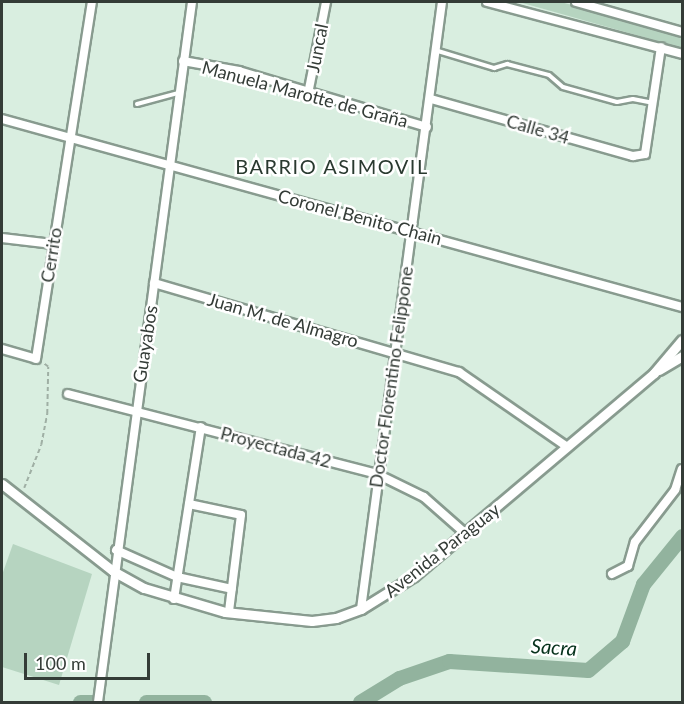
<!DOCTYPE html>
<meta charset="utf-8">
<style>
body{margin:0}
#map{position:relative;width:684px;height:704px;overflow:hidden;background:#d9eee0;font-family:Lato,sans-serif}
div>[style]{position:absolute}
.green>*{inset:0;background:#b6d4c0}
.river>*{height:15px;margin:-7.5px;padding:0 7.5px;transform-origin:7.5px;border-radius:7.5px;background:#92b39e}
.path>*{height:1.5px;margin-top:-0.75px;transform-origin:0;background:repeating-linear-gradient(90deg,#9fafa4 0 4.5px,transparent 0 7.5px)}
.roads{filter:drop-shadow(2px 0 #889b8f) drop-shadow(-2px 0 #889b8f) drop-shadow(0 2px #889b8f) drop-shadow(0 -2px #889b8f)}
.service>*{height:4px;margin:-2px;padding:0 2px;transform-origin:2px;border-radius:2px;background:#fff}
.minor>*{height:8px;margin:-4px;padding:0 4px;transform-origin:4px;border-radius:4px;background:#fff}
.tertiary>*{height:9px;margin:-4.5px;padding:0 4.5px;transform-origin:4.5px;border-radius:4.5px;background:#fff}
span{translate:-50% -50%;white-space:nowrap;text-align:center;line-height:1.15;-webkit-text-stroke:5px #fff;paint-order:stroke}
.street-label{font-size:18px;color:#343c37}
.neighbourhood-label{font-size:20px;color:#29392f;letter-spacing:1.5px}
.water-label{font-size:20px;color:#06321c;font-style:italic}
.frame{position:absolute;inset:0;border:3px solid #343c37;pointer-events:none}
.scale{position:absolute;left:24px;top:653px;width:126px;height:27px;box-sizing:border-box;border:3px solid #343c37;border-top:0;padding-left:8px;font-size:18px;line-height:21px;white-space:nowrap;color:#343c37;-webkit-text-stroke:4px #fff;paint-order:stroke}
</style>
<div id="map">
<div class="green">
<div style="clip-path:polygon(519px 2px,561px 2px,682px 36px,682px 48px)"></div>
<div style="clip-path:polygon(13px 544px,92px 574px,59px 685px,2px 667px,2px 575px)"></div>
</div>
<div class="river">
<div style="left:80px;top:702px;width:16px"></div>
<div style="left:146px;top:702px;width:58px"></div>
<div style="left:360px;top:702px;width:46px;rotate:-31.6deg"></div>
<div style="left:399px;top:678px;width:53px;rotate:-18.8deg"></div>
<div style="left:449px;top:661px;width:139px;rotate:3.7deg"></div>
<div style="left:588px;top:670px;width:45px;rotate:-40.5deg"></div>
<div style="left:622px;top:641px;width:61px;rotate:-69.8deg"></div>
<div style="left:643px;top:584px;width:62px;rotate:-50.9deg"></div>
</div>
<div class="path">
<div style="left:24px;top:488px;width:46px;rotate:-68.4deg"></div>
<div style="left:41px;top:445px;width:32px;rotate:-79deg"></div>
<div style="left:47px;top:414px;width:47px;rotate:-88.8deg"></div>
<div style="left:48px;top:367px;width:5px;rotate:-143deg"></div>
</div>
<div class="roads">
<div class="service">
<div style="left:438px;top:51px;width:59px;rotate:16.9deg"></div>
<div style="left:494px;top:68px;width:14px;rotate:-17deg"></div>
<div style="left:507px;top:64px;width:43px;rotate:14.7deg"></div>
<div style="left:549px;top:75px;width:18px;rotate:41deg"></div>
<div style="left:563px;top:87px;width:56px;rotate:15.5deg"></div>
<div style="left:617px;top:102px;width:16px;rotate:-11deg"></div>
<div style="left:633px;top:99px;width:21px;rotate:11deg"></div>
<div style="left:137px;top:104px;width:42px;rotate:-15deg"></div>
</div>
<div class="minor">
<div style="left:487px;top:2px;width:202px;rotate:14.9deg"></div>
<div style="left:576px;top:2px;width:110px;rotate:15.8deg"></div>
<div style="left:183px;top:61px;width:57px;rotate:10.1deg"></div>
<div style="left:239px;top:71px;width:196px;rotate:16.6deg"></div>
<div style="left:308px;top:94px;width:94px;rotate:-78.9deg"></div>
<div style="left:431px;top:99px;width:210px;rotate:15.8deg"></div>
<div style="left:633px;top:156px;width:12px;rotate:-9deg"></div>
<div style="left:645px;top:154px;width:108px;rotate:-81.5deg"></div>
<div style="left:2px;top:119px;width:706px;rotate:15.45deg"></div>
<div style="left:2px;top:238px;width:51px;rotate:6.7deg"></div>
<div style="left:154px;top:283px;width:318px;rotate:16.3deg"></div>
<div style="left:459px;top:372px;width:130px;rotate:34.7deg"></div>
<div style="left:2px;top:349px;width:35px;rotate:16deg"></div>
<div style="left:36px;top:359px;width:361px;rotate:-81.1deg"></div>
<div style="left:68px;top:394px;width:319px;rotate:14.5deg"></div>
<div style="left:377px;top:474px;width:52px;rotate:26.1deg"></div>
<div style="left:424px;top:497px;width:56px;rotate:41.4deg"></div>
<div style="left:189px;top:504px;width:53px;rotate:11.9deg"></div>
<div style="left:241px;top:515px;width:98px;rotate:97.1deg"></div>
<div style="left:116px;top:550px;width:67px;rotate:23.9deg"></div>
<div style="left:177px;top:577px;width:56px;rotate:12.3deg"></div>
<div style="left:612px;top:574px;width:18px;rotate:-27deg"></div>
<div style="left:628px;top:566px;width:25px;rotate:-74deg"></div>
<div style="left:635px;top:542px;width:66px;rotate:-52.4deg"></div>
<div style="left:675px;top:490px;width:22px;rotate:-72deg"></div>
<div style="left:174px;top:599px;width:174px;rotate:-81.1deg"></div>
<div style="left:361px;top:609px;width:612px;rotate:-82.4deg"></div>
<div style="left:98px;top:702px;width:706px;rotate:-82.35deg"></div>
</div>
<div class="tertiary">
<div style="left:659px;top:370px;width:27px;rotate:-31deg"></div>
<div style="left:2px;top:484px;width:141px;rotate:38.1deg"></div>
<div style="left:113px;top:571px;width:35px;rotate:29deg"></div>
<div style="left:144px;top:588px;width:84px;rotate:16.5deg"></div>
<div style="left:225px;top:612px;width:87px;rotate:5.9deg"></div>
<div style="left:312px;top:621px;width:24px;rotate:-7deg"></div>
<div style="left:336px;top:618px;width:27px;rotate:-20deg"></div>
<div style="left:361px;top:609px;width:62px;rotate:-31.9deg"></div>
<div style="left:414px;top:576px;width:314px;rotate:-40.2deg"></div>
<div style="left:654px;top:373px;width:43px;rotate:-49.7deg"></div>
</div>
</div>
<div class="street-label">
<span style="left:317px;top:48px;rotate:-79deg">Juncal</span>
<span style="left:305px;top:94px;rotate:15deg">Manuela Marotte de Graña</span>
<span style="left:538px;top:129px;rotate:16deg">Calle 34</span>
<span style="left:360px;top:217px;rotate:15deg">Coronel Benito Chain</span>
<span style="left:51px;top:255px;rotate:-81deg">Cerrito</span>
<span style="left:283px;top:320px;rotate:16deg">Juan M. de Almagro</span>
<span style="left:145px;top:344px;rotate:-81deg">Guayabos</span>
<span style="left:391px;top:377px;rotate:-82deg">Doctor Florentino Felippone</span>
<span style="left:276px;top:447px;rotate:15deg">Proyectada 42</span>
<span style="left:442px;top:550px;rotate:-38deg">Avenida Paraguay</span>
</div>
<div class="neighbourhood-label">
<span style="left:332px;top:166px">BARRIO ASIMOVIL</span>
</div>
<div class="water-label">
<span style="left:554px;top:647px;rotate:4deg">Sacra</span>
</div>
<div class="frame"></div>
<div class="scale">100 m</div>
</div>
